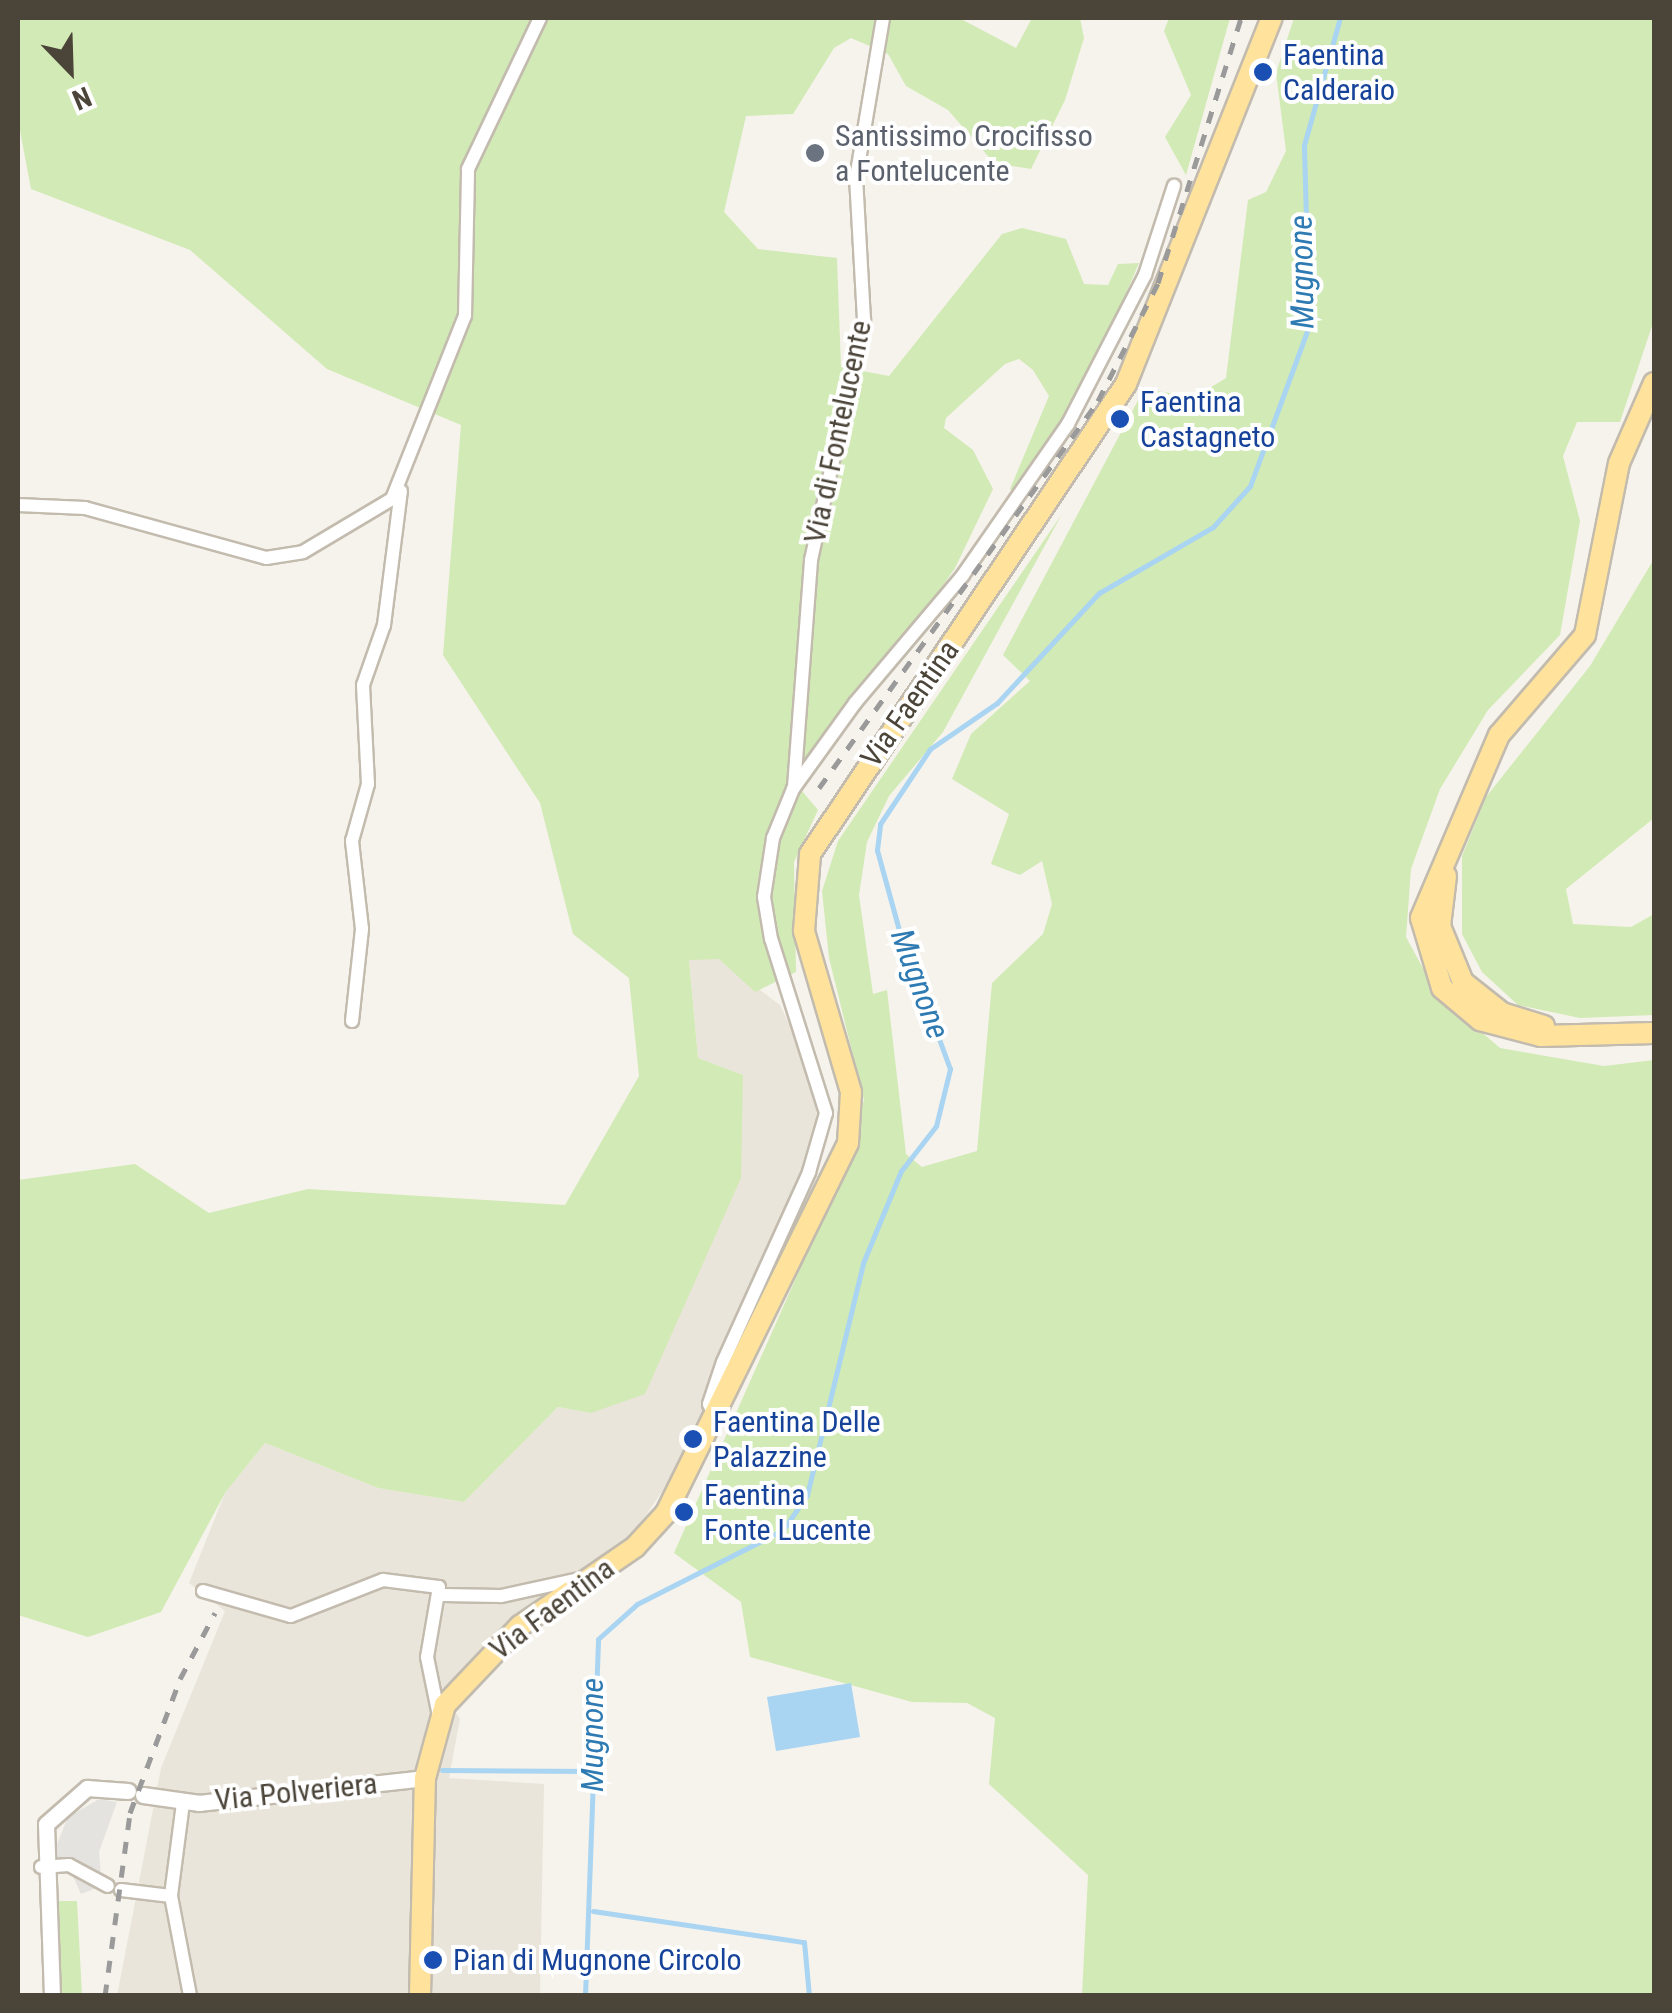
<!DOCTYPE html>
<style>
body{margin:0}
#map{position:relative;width:1672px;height:2013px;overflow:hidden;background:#f6f3ec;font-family:"Roboto Condensed",sans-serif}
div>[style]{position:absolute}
.residential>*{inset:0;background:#eae5da}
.green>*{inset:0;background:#d2eab5}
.parking>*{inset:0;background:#e5e3e0}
.water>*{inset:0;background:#a9d4f2}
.stream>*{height:5px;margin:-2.5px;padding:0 2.5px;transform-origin:2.5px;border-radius:2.5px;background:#a9d4f2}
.roads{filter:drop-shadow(2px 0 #c2bbae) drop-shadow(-2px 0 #c2bbae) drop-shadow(0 2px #c2bbae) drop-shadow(0 -2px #c2bbae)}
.minor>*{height:12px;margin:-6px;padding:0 6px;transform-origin:6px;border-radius:6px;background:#fff}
.tertiary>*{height:15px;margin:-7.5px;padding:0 7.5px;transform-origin:7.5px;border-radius:7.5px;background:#fff}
.primary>*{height:20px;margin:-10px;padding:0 10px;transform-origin:10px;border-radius:10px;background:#ffe39c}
.rail>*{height:5px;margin-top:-2.5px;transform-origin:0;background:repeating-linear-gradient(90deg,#9a9a9a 0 12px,transparent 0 24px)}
.dots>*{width:28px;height:28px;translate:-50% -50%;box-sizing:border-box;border:5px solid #fff;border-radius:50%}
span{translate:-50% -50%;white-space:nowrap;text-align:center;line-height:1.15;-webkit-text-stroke:8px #fff;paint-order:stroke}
.transit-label{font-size:30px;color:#164399}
.left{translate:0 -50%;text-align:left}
.worship-label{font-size:30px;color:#5b616d}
.street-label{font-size:30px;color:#4b4439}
.water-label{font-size:32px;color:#2e7ab2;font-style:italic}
.frame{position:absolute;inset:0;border:20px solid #4b4439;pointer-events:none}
.north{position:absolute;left:20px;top:20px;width:100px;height:100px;-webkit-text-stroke:8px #fff;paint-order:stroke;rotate:157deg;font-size:28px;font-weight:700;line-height:40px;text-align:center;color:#4b4439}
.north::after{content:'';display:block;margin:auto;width:35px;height:45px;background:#4b4439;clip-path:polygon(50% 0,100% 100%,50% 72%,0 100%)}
</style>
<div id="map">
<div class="residential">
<div style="clip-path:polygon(689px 959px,719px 959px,780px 1005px,818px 1084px,814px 1158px,679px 1466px,630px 1539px,526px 1610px,441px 1690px,460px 1719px,449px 1778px,544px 1784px,540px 1995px,117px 1996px,161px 1768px,225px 1611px,189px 1583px,225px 1493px,265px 1443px,378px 1488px,464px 1502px,558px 1407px,591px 1413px,743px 1075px,698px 1058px)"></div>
</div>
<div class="green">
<div style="clip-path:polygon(18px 18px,959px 18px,1016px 48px,1032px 18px,1080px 18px,1084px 38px,1065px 100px,1031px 169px,994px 163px,948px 110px,906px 86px,888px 54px,851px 38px,834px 48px,793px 114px,746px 116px,724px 212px,758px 249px,837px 258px,841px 367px,889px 376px,1002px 234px,1022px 228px,1066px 239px,1084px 284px,1108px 285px,1118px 264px,1139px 263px,1101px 352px,1019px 494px,1010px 489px,1049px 396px,1033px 370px,1019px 359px,1005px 364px,946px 418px,944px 428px,973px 450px,993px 489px,955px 568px,802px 791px,818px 810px,794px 862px,796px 972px,755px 992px,719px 959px,689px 960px,698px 1058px,743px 1075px,741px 1178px,645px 1394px,591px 1413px,558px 1407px,464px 1502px,378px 1488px,265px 1443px,225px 1493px,161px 1612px,88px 1637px,18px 1615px,18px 1180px,135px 1164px,209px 1213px,308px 1189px,565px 1205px,639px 1076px,629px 978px,573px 934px,540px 803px,443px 655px,461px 425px,327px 369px,190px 250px,31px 189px,18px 120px)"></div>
<div style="clip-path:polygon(1169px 18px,1230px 18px,1186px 175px,1165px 137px,1191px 95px,1164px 31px)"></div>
<div style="clip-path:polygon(1294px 18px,1654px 18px,1654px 320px,1620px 422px,1577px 422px,1563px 456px,1580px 521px,1560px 635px,1488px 710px,1440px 789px,1411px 869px,1406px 937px,1437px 994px,1500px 1048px,1604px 1066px,1654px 1060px,1654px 1995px,1082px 1995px,1088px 1875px,989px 1784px,995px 1718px,967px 1703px,912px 1702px,750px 1657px,741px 1602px,674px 1553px,851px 1154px,864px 1100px,829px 958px,822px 891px,838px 841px,1062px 514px,943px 732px,889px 796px,867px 842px,859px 895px,873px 994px,887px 990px,906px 1154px,922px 1167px,977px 1151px,992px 983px,1043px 934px,1052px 904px,1042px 861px,1020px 875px,991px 864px,1009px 814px,952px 779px,971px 734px,1030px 681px,1003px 655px,1144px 389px,1195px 397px,1226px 378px,1248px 200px,1266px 192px,1286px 151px,1276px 73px)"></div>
<div style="clip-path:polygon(1654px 559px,1654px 818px,1566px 889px,1573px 924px,1631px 927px,1654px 914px,1654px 1015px,1580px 1018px,1518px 1005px,1482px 972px,1462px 934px,1462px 856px,1486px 797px,1590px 666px)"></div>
<div style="clip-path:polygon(53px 1901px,77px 1901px,82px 1995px,59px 1995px)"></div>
</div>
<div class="parking">
<div style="clip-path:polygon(99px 1799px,117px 1802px,99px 1852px,102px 1886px,81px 1894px,71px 1872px,54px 1875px,57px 1844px,68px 1817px)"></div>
</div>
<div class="water">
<div style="clip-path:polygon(851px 1683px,860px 1737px,776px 1751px,767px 1697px)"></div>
</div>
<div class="stream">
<div style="left:442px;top:1770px;width:150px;rotate:0.4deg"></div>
<div style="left:593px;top:1911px;width:213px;rotate:8.4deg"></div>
<div style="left:804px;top:1942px;width:54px;rotate:84.7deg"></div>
<div style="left:585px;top:1996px;width:357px;rotate:-87.9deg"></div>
<div style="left:598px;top:1639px;width:52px;rotate:-41.9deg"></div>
<div style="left:637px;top:1604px;width:164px;rotate:-26.9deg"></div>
<div style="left:783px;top:1530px;width:42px;rotate:-55.6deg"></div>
<div style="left:807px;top:1495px;width:239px;rotate:-76.4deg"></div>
<div style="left:863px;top:1263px;width:100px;rotate:-67.6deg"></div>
<div style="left:901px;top:1171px;width:57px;rotate:-52.1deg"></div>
<div style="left:936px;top:1126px;width:59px;rotate:-76.2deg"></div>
<div style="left:950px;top:1069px;width:148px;rotate:-110.1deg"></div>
<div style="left:899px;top:930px;width:83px;rotate:-105.4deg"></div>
<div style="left:877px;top:850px;width:26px;rotate:-83deg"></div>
<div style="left:880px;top:824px;width:90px;rotate:-56.3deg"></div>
<div style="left:930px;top:749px;width:81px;rotate:-34.5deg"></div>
<div style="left:997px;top:703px;width:150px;rotate:-47.2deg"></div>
<div style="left:1099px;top:593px;width:132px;rotate:-30.1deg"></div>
<div style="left:1213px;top:527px;width:55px;rotate:-47.9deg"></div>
<div style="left:1250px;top:486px;width:171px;rotate:-69.8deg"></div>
<div style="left:1309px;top:326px;width:181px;rotate:-91.6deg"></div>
<div style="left:1304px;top:145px;width:132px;rotate:-74.2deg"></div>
</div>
<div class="roads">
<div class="minor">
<div style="left:18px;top:505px;width:67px;rotate:2.6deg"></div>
<div style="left:85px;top:508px;width:188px;rotate:15.4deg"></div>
<div style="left:266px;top:558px;width:37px;rotate:-9deg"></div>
<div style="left:303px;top:552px;width:104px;rotate:-30.8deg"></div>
<div style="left:392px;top:499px;width:197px;rotate:-68.3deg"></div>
<div style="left:465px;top:316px;width:147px;rotate:-88.8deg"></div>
<div style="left:468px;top:169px;width:167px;rotate:-64.5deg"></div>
<div style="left:794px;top:787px;width:228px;rotate:-85.7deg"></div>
<div style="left:811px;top:560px;width:246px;rotate:-77.5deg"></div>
<div style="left:864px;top:320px;width:142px;rotate:-93.2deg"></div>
<div style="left:856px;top:178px;width:162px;rotate:-80.4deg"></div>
<div style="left:352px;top:1021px;width:93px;rotate:-83.8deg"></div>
<div style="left:362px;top:929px;width:89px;rotate:-96.5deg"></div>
<div style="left:352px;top:841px;width:59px;rotate:-74.3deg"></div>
<div style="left:368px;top:784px;width:99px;rotate:-92.9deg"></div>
<div style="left:363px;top:685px;width:64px;rotate:-70.7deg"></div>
<div style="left:384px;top:625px;width:135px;rotate:-82.8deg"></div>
<div style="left:715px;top:1416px;width:13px;rotate:-117deg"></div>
<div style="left:709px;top:1404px;width:44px;rotate:-71.6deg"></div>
<div style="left:723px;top:1362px;width:209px;rotate:-65.6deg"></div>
<div style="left:809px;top:1172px;width:61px;rotate:-73.9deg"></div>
<div style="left:826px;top:1113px;width:182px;rotate:-107.5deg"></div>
<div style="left:771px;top:939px;width:43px;rotate:-99.5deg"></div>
<div style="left:764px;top:897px;width:60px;rotate:-81.3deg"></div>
<div style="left:773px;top:838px;width:53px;rotate:-67.8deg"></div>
<div style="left:793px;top:789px;width:106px;rotate:-54.2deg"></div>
<div style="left:855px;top:703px;width:167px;rotate:-49.8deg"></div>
<div style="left:963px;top:575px;width:184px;rotate:-55.2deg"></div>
<div style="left:1068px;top:424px;width:168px;rotate:-62.7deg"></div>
<div style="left:1145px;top:275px;width:94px;rotate:-72deg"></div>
<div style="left:203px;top:1591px;width:91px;rotate:15.9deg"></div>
<div style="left:291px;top:1616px;width:99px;rotate:-21.4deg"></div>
<div style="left:383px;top:1580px;width:56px;rotate:7.1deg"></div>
<div style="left:439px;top:1587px;width:71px;rotate:99.7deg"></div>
<div style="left:427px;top:1657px;width:60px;rotate:78.5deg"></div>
<div style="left:443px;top:1595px;width:58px;rotate:1deg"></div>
<div style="left:501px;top:1596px;width:89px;rotate:-12.3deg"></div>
<div style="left:183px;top:1803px;width:94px;rotate:97.4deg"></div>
<div style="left:171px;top:1896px;width:102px;rotate:79.2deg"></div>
<div style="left:41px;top:1867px;width:28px;rotate:-4deg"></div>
<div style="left:69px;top:1865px;width:44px;rotate:28.3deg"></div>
<div style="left:121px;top:1890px;width:50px;rotate:6.8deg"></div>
</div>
<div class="tertiary">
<div style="left:143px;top:1795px;width:57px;rotate:8.1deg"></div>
<div style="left:199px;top:1803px;width:227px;rotate:-6.3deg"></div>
<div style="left:52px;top:1996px;width:172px;rotate:-92deg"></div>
<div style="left:46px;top:1824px;width:55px;rotate:-41.3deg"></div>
<div style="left:87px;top:1788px;width:41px;rotate:4.2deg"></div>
</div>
<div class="primary">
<div style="left:1654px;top:383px;width:87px;rotate:113.6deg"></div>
<div style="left:1619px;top:463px;width:175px;rotate:101.2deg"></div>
<div style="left:1585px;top:635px;width:132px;rotate:130.7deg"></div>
<div style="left:1499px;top:735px;width:199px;rotate:113.1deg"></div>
<div style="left:1421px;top:918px;width:73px;rotate:73.3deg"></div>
<div style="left:1442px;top:988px;width:50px;rotate:40.1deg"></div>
<div style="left:1480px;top:1020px;width:63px;rotate:14.7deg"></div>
<div style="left:1541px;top:1036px;width:113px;rotate:-1.5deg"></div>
<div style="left:1446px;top:876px;width:50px;rotate:96.8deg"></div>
<div style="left:1440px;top:926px;width:61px;rotate:67.7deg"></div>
<div style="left:1463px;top:982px;width:50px;rotate:38.5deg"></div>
<div style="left:1502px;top:1013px;width:44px;rotate:17.2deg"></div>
<div style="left:420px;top:1996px;width:218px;rotate:-88.7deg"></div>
<div style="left:425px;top:1778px;width:76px;rotate:-74.7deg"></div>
<div style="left:445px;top:1705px;width:109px;rotate:-46.5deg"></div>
<div style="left:520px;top:1626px;width:140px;rotate:-34.5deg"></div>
<div style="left:635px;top:1547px;width:46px;rotate:-47.6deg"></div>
<div style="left:666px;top:1513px;width:412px;rotate:-63.8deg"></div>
<div style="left:848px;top:1143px;width:51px;rotate:-86.6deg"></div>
<div style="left:851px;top:1092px;width:168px;rotate:-106.3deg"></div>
<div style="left:804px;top:931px;width:77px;rotate:-85.5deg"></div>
<div style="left:810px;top:854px;width:566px;rotate:-56.09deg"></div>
<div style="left:1126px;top:384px;width:394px;rotate:-68.3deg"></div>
</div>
</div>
<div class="rail">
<div style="left:819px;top:788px;width:477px;rotate:-54.2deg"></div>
<div style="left:1098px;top:401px;width:132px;rotate:-63deg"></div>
<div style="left:1158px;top:283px;width:278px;rotate:-72.6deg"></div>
<div style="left:105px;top:1996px;width:185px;rotate:-82.2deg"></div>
<div style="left:130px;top:1813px;width:143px;rotate:-69.5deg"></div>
<div style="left:180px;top:1679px;width:75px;rotate:-62.1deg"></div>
</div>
<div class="dots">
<div style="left:1263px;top:72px;background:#1a4fb4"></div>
<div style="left:815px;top:153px;background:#6b7280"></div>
<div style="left:1120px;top:419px;background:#1a4fb4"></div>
<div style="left:693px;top:1439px;background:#1a4fb4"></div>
<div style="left:684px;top:1512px;background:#1a4fb4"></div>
<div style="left:433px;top:1960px;background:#1a4fb4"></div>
</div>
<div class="transit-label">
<span class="left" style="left:1283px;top:72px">Faentina<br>Calderaio</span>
<span class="left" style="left:1140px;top:419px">Faentina<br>Castagneto</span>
<span class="left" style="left:713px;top:1439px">Faentina Delle<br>Palazzine</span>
<span class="left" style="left:704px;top:1512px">Faentina<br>Fonte Lucente</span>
<span class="left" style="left:453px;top:1960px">Pian di Mugnone Circolo</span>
</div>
<div class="worship-label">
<span class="left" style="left:835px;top:153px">Santissimo Crocifisso<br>a Fontelucente</span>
</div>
<div class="street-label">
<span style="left:838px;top:432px;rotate:-78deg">Via di Fontelucente</span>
<span style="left:910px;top:704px;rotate:-55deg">Via Faentina</span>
<span style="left:552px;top:1609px;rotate:-37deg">Via Faentina</span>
<span style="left:296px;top:1792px;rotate:-6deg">Via Polveriera</span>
</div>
<div class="water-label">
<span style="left:1302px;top:272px;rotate:-91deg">Mugnone</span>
<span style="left:920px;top:984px;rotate:70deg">Mugnone</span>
<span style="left:592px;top:1735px;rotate:-90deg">Mugnone</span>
</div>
<div class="frame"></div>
<div class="north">N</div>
</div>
